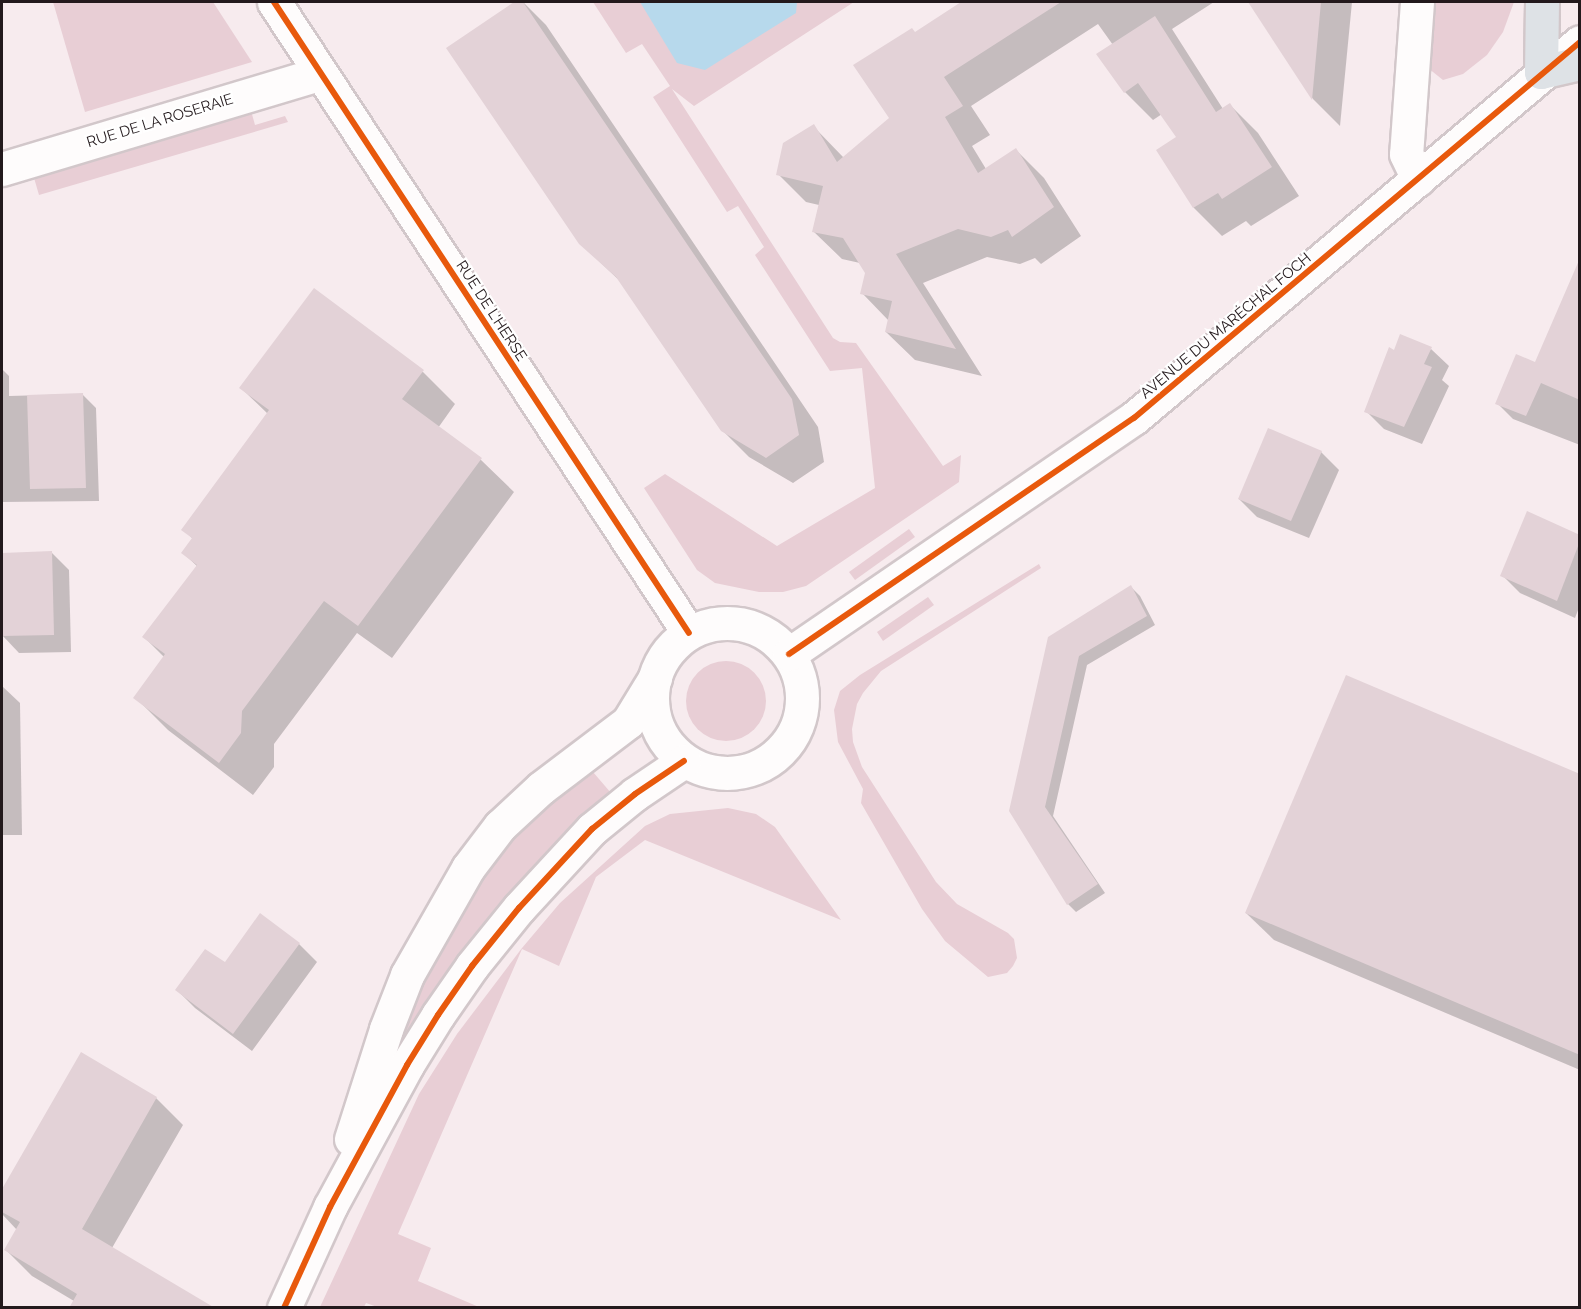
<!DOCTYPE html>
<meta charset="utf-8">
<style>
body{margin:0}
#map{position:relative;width:1581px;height:1309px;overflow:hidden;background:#f7ebee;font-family:Raleway,sans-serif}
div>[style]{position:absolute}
.green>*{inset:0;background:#e8ced5}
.round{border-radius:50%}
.water>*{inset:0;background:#b7d9ec}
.shadow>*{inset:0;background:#0003}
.building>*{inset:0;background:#e3d2d7}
.roads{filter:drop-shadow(2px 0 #d2c7ca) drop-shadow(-2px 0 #d2c7ca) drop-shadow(0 2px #d2c7ca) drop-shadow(0 -2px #d2c7ca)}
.minor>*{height:33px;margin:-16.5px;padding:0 16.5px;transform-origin:16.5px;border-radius:16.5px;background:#fefcfc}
.minor>.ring{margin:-16.5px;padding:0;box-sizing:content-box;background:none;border:33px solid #fefcfc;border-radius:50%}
.major>*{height:33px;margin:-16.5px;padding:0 16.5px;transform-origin:16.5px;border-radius:16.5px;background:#dee2e6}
.cycleway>*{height:6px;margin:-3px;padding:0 3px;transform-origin:3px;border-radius:3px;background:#e8590c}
span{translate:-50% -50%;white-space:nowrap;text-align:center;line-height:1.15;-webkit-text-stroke:4.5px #fff;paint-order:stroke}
.street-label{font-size:15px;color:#23191c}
.frame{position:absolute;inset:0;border:3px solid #23191c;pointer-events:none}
</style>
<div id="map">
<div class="green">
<div style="clip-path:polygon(53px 2px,213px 2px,252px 62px,85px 112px)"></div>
<div style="clip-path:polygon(593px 2px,854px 2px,694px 106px,672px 89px,833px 338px,840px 342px,856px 343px,943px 466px,961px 455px,959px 482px,806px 586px,783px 592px,759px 592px,715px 583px,697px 570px,644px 488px,665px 474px,777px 546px,875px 488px,862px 368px,830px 371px,755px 255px,764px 247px,738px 206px,727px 212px,653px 97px,670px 86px,642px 44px,626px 53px)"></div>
<div style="clip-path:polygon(1435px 2px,1514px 2px,1503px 32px,1487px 55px,1463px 74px,1443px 80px,1428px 68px)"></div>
<div style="clip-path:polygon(250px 107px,255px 125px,285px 116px,288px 122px,39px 195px,32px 171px)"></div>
<div style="clip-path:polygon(909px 529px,915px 537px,855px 580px,849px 572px)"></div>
<div style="clip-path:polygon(1039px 564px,1041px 568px,881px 671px,863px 693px,857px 704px,852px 729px,853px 742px,862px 767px,936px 882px,957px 904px,1008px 933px,1014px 939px,1017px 958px,1013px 966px,1007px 973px,988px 977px,945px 941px,922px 909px,861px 803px,863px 789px,838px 742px,834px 710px,840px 691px,860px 675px)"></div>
<div style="clip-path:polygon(928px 597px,934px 605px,883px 641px,877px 632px)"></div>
<div class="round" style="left:686px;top:661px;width:80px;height:80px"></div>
<div style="clip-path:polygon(593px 772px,611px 793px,413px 1031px,406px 1033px,403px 1027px,441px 943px,492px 859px,531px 818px)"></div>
<div style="clip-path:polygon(728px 808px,756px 814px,775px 827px,841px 920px,645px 840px,596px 877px,559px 966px,522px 949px,398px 1234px,431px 1248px,418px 1281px,479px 1307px,380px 1308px,366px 1303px,364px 1307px,320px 1307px,419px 1094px,457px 1034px,522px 948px,560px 903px,645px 826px,670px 814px)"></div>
</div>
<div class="water">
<div style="clip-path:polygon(640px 2px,797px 2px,796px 13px,705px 70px,677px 63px)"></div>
</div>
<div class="shadow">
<div style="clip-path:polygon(517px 2px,523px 2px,546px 25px,818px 427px,824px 462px,793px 483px,749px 457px,722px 430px,623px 284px,580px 243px,448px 48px)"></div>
<div style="clip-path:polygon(964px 2px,1214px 2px,1172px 29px,1223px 109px,1230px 105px,1258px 133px,1299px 196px,1251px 226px,1246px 221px,1222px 236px,1194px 208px,1158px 150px,1178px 137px,1162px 114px,1153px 120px,1125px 92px,1113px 45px,1098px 24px,971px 106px,990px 135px,972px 146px,986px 169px,1016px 150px,1044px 178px,1081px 236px,1041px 264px,1035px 258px,1020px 264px,987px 257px,923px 283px,982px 376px,915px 360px,886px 332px,889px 321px,862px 293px,866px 273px,860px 263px,842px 259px,813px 231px,819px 205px,806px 202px,778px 174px,813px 126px,844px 158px,891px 118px,916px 33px)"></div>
<div style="clip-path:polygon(1249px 2px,1352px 2px,1340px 126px,1313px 99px)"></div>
<div style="clip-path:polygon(1580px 265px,1580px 445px,1513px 419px,1497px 403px,1536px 364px)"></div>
<div style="clip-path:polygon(1431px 349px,1449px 366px,1442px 380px,1449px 386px,1422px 444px,1384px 429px,1366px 411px)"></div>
<div style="clip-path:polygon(2px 369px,9px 376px,9px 396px,82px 394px,96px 408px,99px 501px,2px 502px)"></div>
<div style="clip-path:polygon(423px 372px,455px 404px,438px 428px,481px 460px,514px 492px,392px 658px,357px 633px,274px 744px,274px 767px,253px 795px,168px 730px,135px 697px,164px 657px,144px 637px,198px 567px,183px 553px,193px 539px,183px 529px,268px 414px,241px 388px)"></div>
<div style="clip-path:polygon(1321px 452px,1339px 470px,1309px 538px,1257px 517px,1239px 499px)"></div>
<div style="clip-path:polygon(1580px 536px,1580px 605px,1575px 618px,1520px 593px,1502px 575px)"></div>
<div style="clip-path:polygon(52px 553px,69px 570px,71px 652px,19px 653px,2px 635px,2px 554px)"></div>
<div style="clip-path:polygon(1131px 587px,1140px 596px,1155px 625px,1087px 665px,1053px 816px,1105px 893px,1076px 912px,1068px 904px,1011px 810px,1049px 638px)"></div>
<div style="clip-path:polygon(2px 686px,20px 703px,22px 835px,2px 835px)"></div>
<div style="clip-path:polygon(1580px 879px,1580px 1070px,1274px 940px,1246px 913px)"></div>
<div style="clip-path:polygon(261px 915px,299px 944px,317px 962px,252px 1051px,195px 1008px,177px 990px,225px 964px)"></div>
<div style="clip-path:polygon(81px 1055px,156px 1098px,183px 1125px,112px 1248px,74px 1301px,32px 1276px,6px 1250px,17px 1230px,2px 1214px,2px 1192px)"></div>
</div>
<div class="building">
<div style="clip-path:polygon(514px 2px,523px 2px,792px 399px,799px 435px,766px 458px,721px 431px,616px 277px,579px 244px,446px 48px)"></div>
<div style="clip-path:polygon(961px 2px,1061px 2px,944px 77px,963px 106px,945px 117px,978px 173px,1016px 148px,1054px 207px,1012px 237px,1008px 230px,991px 237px,958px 229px,896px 254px,956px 349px,885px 332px,892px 301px,860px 294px,865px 273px,843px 238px,812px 232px,823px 186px,776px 175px,783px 143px,814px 124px,837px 162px,889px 118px,853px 65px,912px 28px,915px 32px)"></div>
<div style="clip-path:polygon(1248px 2px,1321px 2px,1312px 100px)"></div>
<div style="clip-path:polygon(1155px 16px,1216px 112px,1230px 103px,1272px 167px,1222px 199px,1218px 193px,1193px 208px,1156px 150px,1176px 137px,1138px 83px,1124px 93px,1096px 54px)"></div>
<div style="clip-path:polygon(1580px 258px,1580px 400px,1541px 383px,1526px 416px,1495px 404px,1516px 354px,1535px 362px)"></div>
<div style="clip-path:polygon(314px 288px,424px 370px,402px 399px,482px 458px,358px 626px,324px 601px,242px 711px,241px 733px,219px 763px,133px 698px,165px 654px,142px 637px,197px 565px,181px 553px,192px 538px,181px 530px,269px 410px,239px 388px)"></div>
<div style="clip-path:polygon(1400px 334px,1432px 347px,1424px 364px,1432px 367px,1404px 427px,1364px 412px,1389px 347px,1394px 350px)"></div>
<div style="clip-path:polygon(83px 393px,86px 488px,30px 489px,27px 395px)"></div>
<div style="clip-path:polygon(1268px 428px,1322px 451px,1291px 521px,1238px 499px)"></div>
<div style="clip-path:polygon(1527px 511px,1580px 535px,1580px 541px,1557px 601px,1500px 576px)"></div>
<div style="clip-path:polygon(52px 551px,54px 635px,2px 636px,2px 553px)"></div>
<div style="clip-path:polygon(1131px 585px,1147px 616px,1079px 656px,1045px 807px,1098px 884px,1067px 905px,1009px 811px,1048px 637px)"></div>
<div style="clip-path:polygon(1346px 675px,1580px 774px,1580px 1055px,1245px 913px)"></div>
<div style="clip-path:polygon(260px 913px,300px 943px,233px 1034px,175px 990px,205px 949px,225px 962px)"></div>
<div style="clip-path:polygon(81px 1052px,157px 1097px,82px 1229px,215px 1308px,69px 1308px,77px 1294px,4px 1250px,20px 1222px,2px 1212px,2px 1189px)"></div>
</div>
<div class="roads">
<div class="minor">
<div style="left:274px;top:2px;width:755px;rotate:56.67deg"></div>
<div style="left:1417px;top:2px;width:152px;rotate:94.1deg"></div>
<div style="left:1406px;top:154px;width:28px;rotate:64deg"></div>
<div style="left:2px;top:169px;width:331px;rotate:-16.7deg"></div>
<div class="ring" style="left:652px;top:623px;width:117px;height:117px"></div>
<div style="left:789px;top:654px;width:418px;rotate:-34.4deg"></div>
<div style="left:1134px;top:418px;width:583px;rotate:-40.13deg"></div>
<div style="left:351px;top:1139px;width:115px;rotate:-72.3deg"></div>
<div style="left:386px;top:1029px;width:58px;rotate:-68.7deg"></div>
<div style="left:407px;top:975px;width:123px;rotate:-60.3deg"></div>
<div style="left:468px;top:868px;width:53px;rotate:-52.7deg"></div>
<div style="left:500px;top:826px;width:56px;rotate:-42.8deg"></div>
<div style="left:541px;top:788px;width:109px;rotate:-37.2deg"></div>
<div style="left:628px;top:722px;width:52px;rotate:-58.5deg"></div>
<div style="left:284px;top:1308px;width:111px;rotate:-65.5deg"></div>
<div style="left:330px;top:1207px;width:162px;rotate:-61.5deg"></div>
<div style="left:407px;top:1065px;width:59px;rotate:-58.2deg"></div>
<div style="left:438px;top:1015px;width:60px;rotate:-55.2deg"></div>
<div style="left:472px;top:966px;width:75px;rotate:-51deg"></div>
<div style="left:519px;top:908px;width:108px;rotate:-47.3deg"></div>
<div style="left:592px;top:829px;width:55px;rotate:-39.1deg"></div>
<div style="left:635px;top:794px;width:59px;rotate:-34deg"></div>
</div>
<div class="major">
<div style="left:1542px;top:2px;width:70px;rotate:90.8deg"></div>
<div style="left:1541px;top:72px;width:40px;rotate:-13deg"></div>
</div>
</div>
<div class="cycleway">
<div style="left:274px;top:2px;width:755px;rotate:56.67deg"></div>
<div style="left:789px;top:654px;width:418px;rotate:-34.4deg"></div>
<div style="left:1134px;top:418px;width:583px;rotate:-40.13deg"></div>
<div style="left:284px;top:1308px;width:111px;rotate:-65.5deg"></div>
<div style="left:330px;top:1207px;width:162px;rotate:-61.5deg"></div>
<div style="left:407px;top:1065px;width:59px;rotate:-58.2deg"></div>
<div style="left:438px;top:1015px;width:60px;rotate:-55.2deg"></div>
<div style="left:472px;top:966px;width:75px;rotate:-51deg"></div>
<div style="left:519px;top:908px;width:108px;rotate:-47.3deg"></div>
<div style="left:592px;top:829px;width:55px;rotate:-39.1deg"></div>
<div style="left:635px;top:794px;width:59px;rotate:-34deg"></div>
</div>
<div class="street-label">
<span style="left:160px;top:121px;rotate:-17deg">RUE DE LA ROSERAIE</span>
<span style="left:491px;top:311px;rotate:57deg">RUE DE L'HERSE</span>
<span style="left:1226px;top:326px;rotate:-40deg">AVENUE DU MARÉCHAL FOCH</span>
</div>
<div class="frame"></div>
</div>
